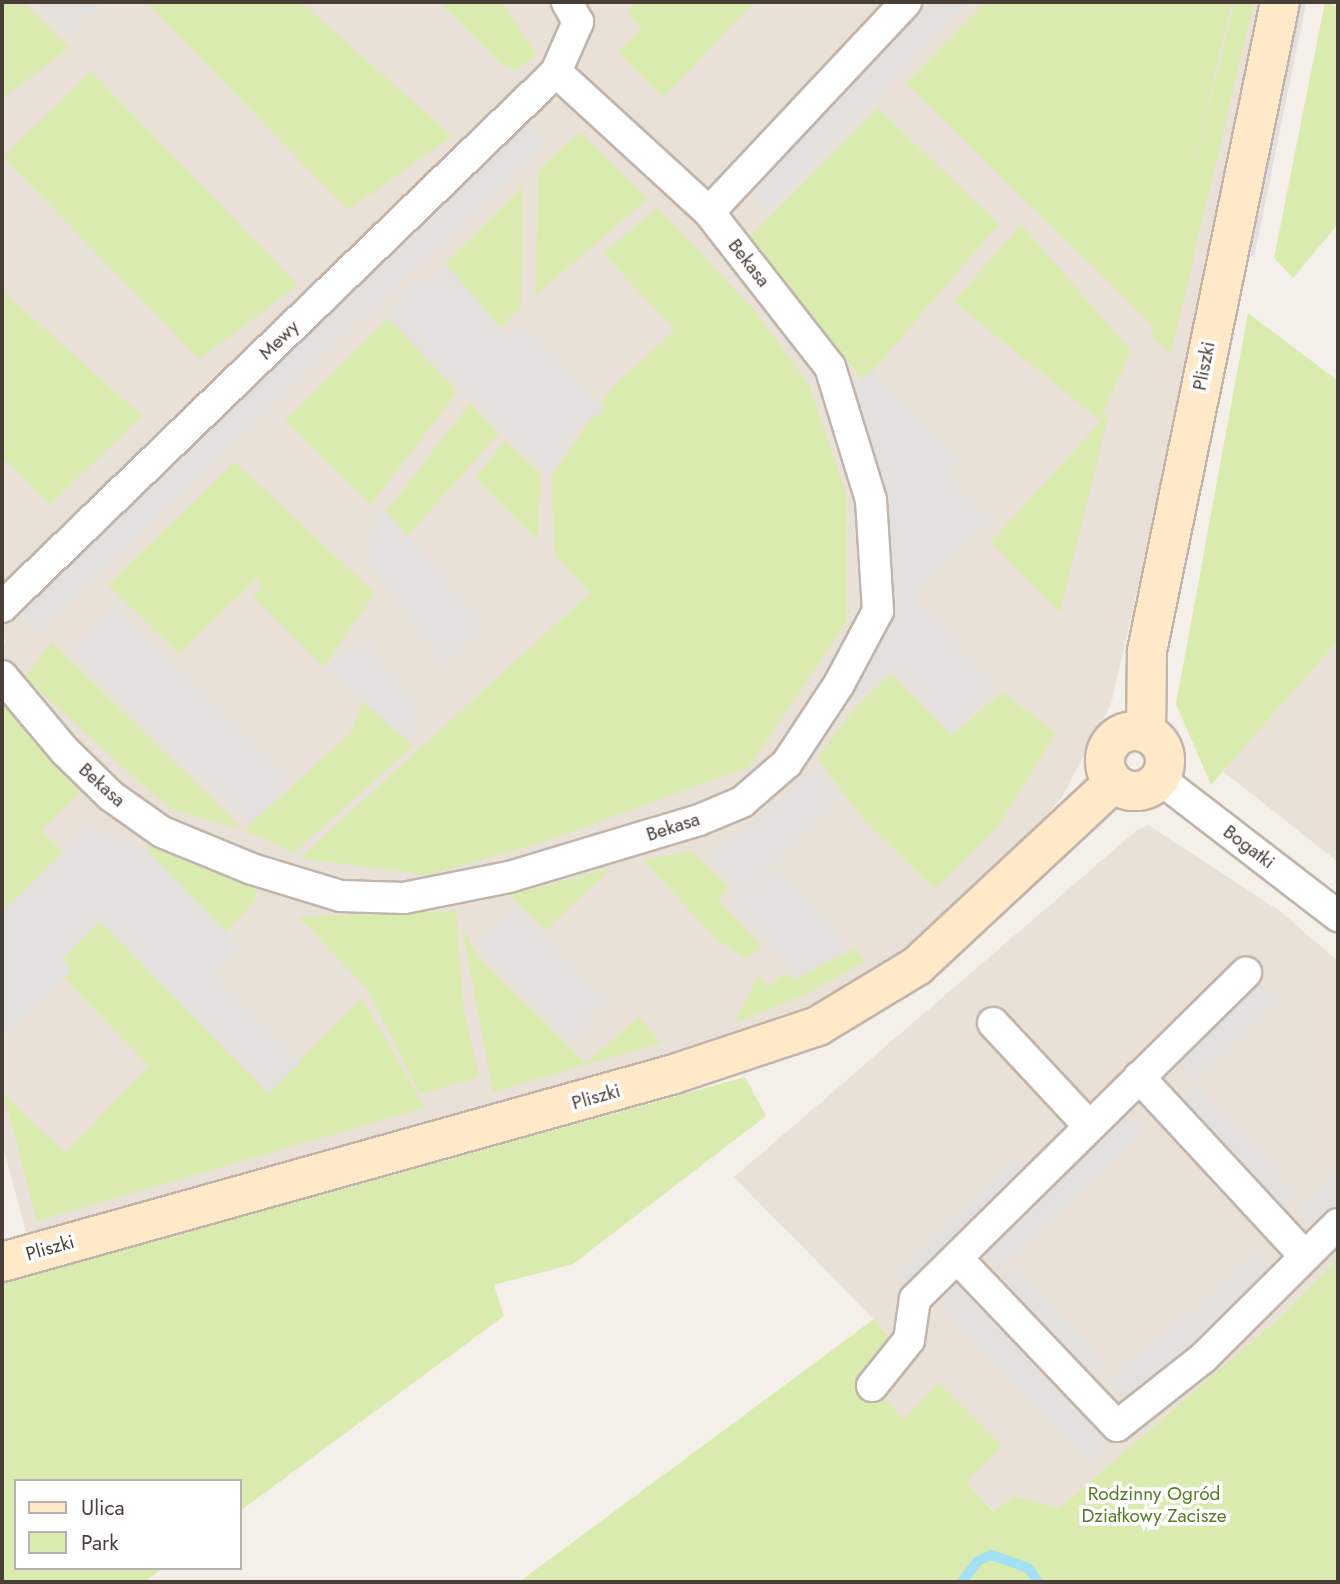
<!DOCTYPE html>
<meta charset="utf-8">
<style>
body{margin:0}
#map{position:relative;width:1340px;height:1584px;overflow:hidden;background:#f5efe9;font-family:Jost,sans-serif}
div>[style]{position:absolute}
.residential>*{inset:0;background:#e9e0d7}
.green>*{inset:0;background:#daebb0}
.parking>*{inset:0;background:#e3e0de}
.stream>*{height:10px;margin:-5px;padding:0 5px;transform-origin:5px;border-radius:5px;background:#a3e0f3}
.roads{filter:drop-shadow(2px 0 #c1b5ab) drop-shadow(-2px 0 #c1b5ab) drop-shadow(0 2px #c1b5ab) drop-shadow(0 -2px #c1b5ab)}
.street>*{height:30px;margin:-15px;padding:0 15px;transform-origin:15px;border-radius:15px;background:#fff}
.secondary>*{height:38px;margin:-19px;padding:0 19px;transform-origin:19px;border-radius:19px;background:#ffe9c9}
.secondary>.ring{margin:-19px;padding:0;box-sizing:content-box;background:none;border:38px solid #ffe9c9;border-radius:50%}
span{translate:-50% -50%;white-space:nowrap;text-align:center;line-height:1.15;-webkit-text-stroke:7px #fff;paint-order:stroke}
.street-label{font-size:19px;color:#493f37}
.park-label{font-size:19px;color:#567e27}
.frame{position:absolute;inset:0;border:4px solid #493f37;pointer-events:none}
.legend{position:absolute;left:14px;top:1479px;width:228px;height:91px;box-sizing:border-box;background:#fff;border:2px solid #b6b2af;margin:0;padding:9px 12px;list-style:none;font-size:21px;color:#493f37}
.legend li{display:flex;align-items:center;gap:14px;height:35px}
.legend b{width:35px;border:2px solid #b6b2af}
</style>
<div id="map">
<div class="residential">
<div style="clip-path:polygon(2px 2px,1273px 2px,1111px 704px,1062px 797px,1026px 841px,935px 930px,847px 993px,748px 1038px,28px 1240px,2px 1143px,2px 648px,6px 641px,2px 637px)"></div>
<div style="clip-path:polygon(1338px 641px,1338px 862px,1223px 771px)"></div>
<div style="clip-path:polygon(1148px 825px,1280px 911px,1338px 961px,1338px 1258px,1284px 1314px,1059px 1508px,1015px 1496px,994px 1511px,859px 1373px,891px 1337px,734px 1177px,1137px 830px)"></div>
</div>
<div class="green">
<div style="clip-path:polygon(2px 2px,23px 2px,69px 48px,2px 99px)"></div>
<div style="clip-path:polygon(146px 2px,301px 2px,452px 136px,348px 210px)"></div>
<div style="clip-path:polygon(440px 2px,502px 2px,537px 55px,515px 70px,501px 64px)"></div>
<div style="clip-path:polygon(637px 2px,755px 2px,663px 97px,618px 52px,642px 28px,627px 12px)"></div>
<div style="clip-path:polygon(986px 2px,1232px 2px,1188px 188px,1235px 2px,1254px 2px,1171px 353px,1151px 337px,1154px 327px,906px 83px)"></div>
<div style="clip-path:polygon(1325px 2px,1338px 7px,1338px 224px,1293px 278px,1274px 258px)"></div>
<div style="clip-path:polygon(91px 71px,298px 285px,199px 359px,3px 157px)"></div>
<div style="clip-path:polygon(878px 108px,999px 224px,864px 381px,745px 241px)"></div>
<div style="clip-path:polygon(580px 132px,648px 199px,535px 296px,539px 170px)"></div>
<div style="clip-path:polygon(523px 187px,521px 307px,500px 328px,445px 263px)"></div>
<div style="clip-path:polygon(658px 208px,756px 312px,809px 385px,847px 496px,847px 621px,749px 767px,544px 842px,428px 875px,300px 858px,590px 593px,555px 555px,551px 477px,611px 389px,675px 330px,603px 253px)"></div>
<div style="clip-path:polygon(1021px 224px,1131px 351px,1100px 420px,1109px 412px,1060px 613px,991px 542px,1101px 421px,954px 302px)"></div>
<div style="clip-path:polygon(2px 290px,142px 416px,50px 505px,2px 456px)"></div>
<div style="clip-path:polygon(1248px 313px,1338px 381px,1338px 641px,1211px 785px,1176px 704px)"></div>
<div style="clip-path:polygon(387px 318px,458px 391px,371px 505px,285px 420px)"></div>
<div style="clip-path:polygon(470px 403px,499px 434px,407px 536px,386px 512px)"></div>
<div style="clip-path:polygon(505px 441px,541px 474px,537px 540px,475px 478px)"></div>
<div style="clip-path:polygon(235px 462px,375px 593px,324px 667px,253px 596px,261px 589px,258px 577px,179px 654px,108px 585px)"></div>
<div style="clip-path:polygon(52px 642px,244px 830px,351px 733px,366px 691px,413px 746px,294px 853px,244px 830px,174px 810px,141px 784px,25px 677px)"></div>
<div style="clip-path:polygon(891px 674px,952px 735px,1003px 692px,1056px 733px,997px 828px,934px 889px,863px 819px,817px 758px,855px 708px)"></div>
<div style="clip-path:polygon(3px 704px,80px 792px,41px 830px,63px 852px,2px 912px)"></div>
<div style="clip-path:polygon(150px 845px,256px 887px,255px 901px,226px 932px,148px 851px)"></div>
<div style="clip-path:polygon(692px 851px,728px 886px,719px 901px,762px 947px,746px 958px,718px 941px,643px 860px)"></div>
<div style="clip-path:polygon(612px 868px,546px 930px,508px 895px)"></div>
<div style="clip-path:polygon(456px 911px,464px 1010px,479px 1077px,420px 1094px,367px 989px,299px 917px)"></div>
<div style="clip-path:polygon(100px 921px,268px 1093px,362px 998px,425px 1108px,37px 1221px,3px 1093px,65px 1153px,149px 1066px,64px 978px,72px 970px,62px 960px)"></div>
<div style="clip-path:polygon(462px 927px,478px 957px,586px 1063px,639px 1017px,661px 1043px,493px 1092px)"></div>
<div style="clip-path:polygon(855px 948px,865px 962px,805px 995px,735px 1023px,758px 975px,768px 987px,785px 973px,794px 980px)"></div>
<div style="clip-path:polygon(745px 1077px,766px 1116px,573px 1264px,494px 1285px,504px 1316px,240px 1511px,240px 1481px,16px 1481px,16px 1568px,163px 1568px,144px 1582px,2px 1582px,2px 1284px)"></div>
<div style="clip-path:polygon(1338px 1258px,1338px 1582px,519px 1582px,874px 1319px,891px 1338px,859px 1373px,904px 1419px,939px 1383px,1002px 1446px,966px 1482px,993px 1511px,1015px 1496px,1059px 1508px,1284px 1314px)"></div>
</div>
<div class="parking">
<div style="clip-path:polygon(35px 2px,103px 2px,69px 36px)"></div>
<div style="clip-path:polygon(929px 2px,968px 2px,768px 211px,749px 193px)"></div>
<div style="clip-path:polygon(1289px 2px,1306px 3px,1254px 258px,1240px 238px)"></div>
<div style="clip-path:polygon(527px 123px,547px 142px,38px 632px,18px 611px)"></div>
<div style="clip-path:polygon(445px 263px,509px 338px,525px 325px,605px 410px,569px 434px,551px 477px,387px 318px,418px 276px,429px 287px)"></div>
<div style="clip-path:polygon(871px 371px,961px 462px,947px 473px,989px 518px,913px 596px,997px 686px,952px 735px,896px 668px,857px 699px,839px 684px,878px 611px,840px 399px)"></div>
<div style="clip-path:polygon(381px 506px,487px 626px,445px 666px,364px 553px)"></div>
<div style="clip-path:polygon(115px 607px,293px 780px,250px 824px,72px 651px)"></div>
<div style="clip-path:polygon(366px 641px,417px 707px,413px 746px,324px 667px)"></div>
<div style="clip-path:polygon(814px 769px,839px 800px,739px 900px,780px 870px,848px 949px,800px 975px,733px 906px,734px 881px,708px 858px)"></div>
<div style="clip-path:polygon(91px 825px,148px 851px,240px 946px,213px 973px,301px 1062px,269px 1093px,100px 921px,62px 959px,72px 970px,5px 1035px,2px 1031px,2px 912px)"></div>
<div style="clip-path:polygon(515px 907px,607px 1002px,570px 1041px,476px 943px)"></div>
<div style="clip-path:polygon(1261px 984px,1279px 1003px,1196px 1081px,1178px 1062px)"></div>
<div style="clip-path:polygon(1195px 1085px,1299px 1194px,1280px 1211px,1177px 1102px)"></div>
<div style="clip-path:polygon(1126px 1113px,1144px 1131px,1000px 1269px,981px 1250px)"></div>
<div style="clip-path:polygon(1011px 1163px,1031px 1165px,906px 1283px,896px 1272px)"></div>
<div style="clip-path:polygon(1338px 1170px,1338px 1207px,1317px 1228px,1298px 1209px)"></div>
<div style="clip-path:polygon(1257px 1249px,1275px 1268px,1193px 1346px,1123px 1398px,1107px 1378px,1174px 1327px)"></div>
<div style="clip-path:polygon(1013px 1266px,1106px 1364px,1087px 1381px,995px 1284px)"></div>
<div style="clip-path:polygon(959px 1286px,1108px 1445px,1089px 1462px,940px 1305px)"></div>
</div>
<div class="stream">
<div style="left:962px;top:1582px;width:26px;rotate:-53deg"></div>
<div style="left:978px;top:1561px;width:14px;rotate:-25deg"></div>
<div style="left:991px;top:1555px;width:39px;rotate:19deg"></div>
<div style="left:1028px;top:1568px;width:17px;rotate:54deg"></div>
</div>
<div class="roads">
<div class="street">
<div style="left:709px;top:212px;width:288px;rotate:-46.8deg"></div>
<div style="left:2px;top:607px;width:770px;rotate:-44deg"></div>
<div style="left:556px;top:72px;width:55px;rotate:-66.3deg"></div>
<div style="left:578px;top:22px;width:23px;rotate:-119deg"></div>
<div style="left:2px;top:676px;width:98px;rotate:50deg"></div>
<div style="left:65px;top:751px;width:64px;rotate:44.4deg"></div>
<div style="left:111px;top:796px;width:62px;rotate:35.2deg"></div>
<div style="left:162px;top:832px;width:97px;rotate:22.3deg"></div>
<div style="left:252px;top:869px;width:93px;rotate:16.9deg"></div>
<div style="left:341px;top:896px;width:63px;rotate:1.8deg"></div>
<div style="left:404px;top:898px;width:107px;rotate:-11.3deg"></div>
<div style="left:509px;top:877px;width:198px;rotate:-16.7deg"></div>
<div style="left:699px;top:820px;width:47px;rotate:-22.7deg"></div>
<div style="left:742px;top:802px;width:60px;rotate:-40.9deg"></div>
<div style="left:787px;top:763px;width:95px;rotate:-56.6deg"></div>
<div style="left:839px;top:684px;width:83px;rotate:-61.9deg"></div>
<div style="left:878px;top:611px;width:111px;rotate:-93.6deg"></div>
<div style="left:871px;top:500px;width:139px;rotate:-107.1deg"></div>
<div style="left:830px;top:367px;width:197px;rotate:-128deg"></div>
<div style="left:709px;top:212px;width:207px;rotate:-137.5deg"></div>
<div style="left:1160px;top:779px;width:225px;rotate:37.6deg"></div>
<div style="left:993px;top:1023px;width:141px;rotate:47deg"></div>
<div style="left:1139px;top:1077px;width:244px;rotate:47.2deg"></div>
<div style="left:957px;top:1258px;width:232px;rotate:46.4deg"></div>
<div style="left:1117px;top:1426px;width:110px;rotate:-38.3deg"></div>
<div style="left:1203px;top:1358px;width:190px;rotate:-44.8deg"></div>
<div style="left:872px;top:1386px;width:59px;rotate:-51.2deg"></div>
<div style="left:909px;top:1340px;width:41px;rotate:-81.7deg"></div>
<div style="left:915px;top:1299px;width:465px;rotate:-44.6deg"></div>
</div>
<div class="secondary">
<div class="ring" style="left:1105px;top:731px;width:22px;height:22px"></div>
<div style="left:1146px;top:733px;width:82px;rotate:-89.3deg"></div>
<div style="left:1147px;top:651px;width:662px;rotate:-78.42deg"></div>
<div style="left:2px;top:1262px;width:698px;rotate:-15.63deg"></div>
<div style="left:674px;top:1074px;width:152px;rotate:-18.4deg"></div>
<div style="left:818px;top:1026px;width:116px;rotate:-31.2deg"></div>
<div style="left:917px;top:966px;width:268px;rotate:-43deg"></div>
</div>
</div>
<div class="street-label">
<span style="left:749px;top:263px;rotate:52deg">Bekasa</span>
<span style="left:279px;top:340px;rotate:-44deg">Mewy</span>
<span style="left:1204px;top:366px;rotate:-79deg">Pliszki</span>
<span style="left:102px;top:785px;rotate:42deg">Bekasa</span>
<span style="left:673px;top:827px;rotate:-18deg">Bekasa</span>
<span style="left:1249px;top:847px;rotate:37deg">Bogatki</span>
<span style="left:596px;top:1097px;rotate:-16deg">Pliszki</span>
<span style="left:50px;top:1248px;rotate:-16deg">Pliszki</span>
</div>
<div class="park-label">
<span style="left:1154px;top:1505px">Rodzinny Ogród<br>Działkowy Zacisze</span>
</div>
<div class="frame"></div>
<ul class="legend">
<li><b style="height:9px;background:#ffe9c9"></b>Ulica</li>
<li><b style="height:19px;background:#daebb0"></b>Park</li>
</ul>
</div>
